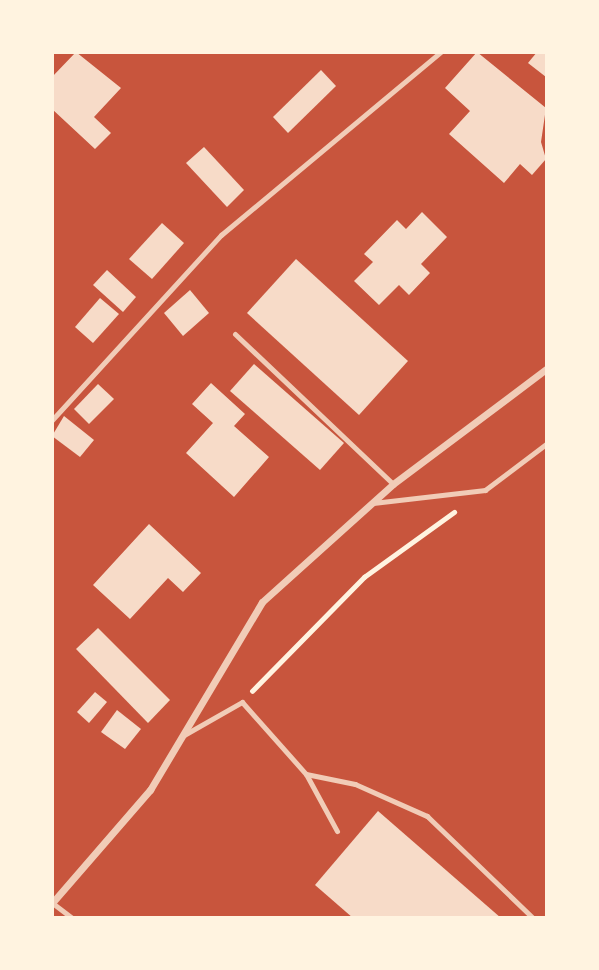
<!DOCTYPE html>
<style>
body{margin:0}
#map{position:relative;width:599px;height:970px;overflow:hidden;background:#c8553d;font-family:"Work Sans",sans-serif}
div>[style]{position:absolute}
.building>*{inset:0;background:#f7dbc8}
.path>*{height:4.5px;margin:-2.25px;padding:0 2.25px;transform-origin:2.25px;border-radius:2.25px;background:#fff3e0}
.service>*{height:5px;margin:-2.5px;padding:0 2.5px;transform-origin:2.5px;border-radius:2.5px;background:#f1ccb7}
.minor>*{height:7px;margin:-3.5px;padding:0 3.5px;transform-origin:3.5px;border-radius:3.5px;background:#f1ccb7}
span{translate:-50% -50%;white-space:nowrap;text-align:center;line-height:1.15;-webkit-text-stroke:6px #fff3e0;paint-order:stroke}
.frame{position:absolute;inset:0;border:54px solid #fff3e0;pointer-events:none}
</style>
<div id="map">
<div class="building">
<div style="clip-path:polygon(76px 52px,121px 88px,94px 117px,111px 133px,95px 149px,52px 109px,52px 77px)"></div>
<div style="clip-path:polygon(477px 52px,546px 108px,541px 142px,546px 159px,532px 175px,520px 164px,504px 183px,449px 134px,470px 111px,445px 88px)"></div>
<div style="clip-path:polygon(537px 52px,546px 52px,546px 77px,528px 63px)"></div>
<div style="clip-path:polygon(321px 70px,336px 86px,288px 133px,273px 117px)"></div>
<div style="clip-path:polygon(204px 147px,244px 190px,227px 207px,186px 163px)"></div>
<div style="clip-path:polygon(422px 212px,447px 237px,421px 264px,430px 273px,409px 295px,399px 285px,379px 305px,354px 281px,373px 262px,364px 254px,397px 220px,406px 229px)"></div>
<div style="clip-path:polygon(162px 223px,184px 243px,152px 279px,129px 259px)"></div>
<div style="clip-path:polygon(296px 259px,408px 361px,359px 415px,247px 313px)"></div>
<div style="clip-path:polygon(107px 270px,136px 297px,123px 312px,93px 285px)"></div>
<div style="clip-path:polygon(190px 290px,209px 313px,183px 336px,164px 313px)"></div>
<div style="clip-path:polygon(100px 298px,119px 314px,93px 343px,75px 327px)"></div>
<div style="clip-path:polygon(254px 364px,344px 443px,320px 470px,230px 391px)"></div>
<div style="clip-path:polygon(211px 383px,245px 414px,234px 426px,269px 457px,234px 497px,186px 453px,213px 423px,192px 404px)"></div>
<div style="clip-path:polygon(98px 384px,114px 399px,89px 424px,74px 409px)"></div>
<div style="clip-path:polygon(64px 416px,94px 440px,80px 457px,52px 436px)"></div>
<div style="clip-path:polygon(149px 524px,201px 573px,183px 592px,168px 578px,130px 619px,93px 585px)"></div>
<div style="clip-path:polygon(98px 628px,170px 700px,148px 723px,76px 649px)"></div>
<div style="clip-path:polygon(95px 692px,107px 702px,89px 723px,77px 712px)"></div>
<div style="clip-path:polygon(117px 710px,141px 729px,125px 749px,101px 732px)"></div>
<div style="clip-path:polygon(378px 811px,501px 918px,353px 918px,315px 885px)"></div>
</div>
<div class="path">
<div style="left:252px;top:691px;width:160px;rotate:-45.5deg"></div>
<div style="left:364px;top:577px;width:111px;rotate:-35.8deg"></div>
</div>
<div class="service">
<div style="left:235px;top:334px;width:218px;rotate:43.5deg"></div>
<div style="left:52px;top:420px;width:251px;rotate:-47.6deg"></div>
<div style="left:221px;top:235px;width:286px;rotate:-39.8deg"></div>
<div style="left:373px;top:503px;width:113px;rotate:-6.6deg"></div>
<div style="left:485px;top:490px;width:76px;rotate:-37deg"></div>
<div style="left:184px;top:735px;width:67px;rotate:-29.6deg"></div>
<div style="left:242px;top:702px;width:96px;rotate:48.4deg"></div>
<div style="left:306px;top:774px;width:65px;rotate:61.5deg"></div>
<div style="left:306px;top:774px;width:50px;rotate:11.5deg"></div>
<div style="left:355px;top:784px;width:79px;rotate:24deg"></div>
<div style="left:427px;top:816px;width:147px;rotate:43.9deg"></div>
<div style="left:55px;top:905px;width:21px;rotate:37deg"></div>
</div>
<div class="minor">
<div style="left:52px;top:903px;width:150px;rotate:-49.1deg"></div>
<div style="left:150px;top:790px;width:219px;rotate:-59.2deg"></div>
<div style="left:262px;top:602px;width:176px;rotate:-42deg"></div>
<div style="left:393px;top:484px;width:191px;rotate:-36.9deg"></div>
</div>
<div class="frame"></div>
</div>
